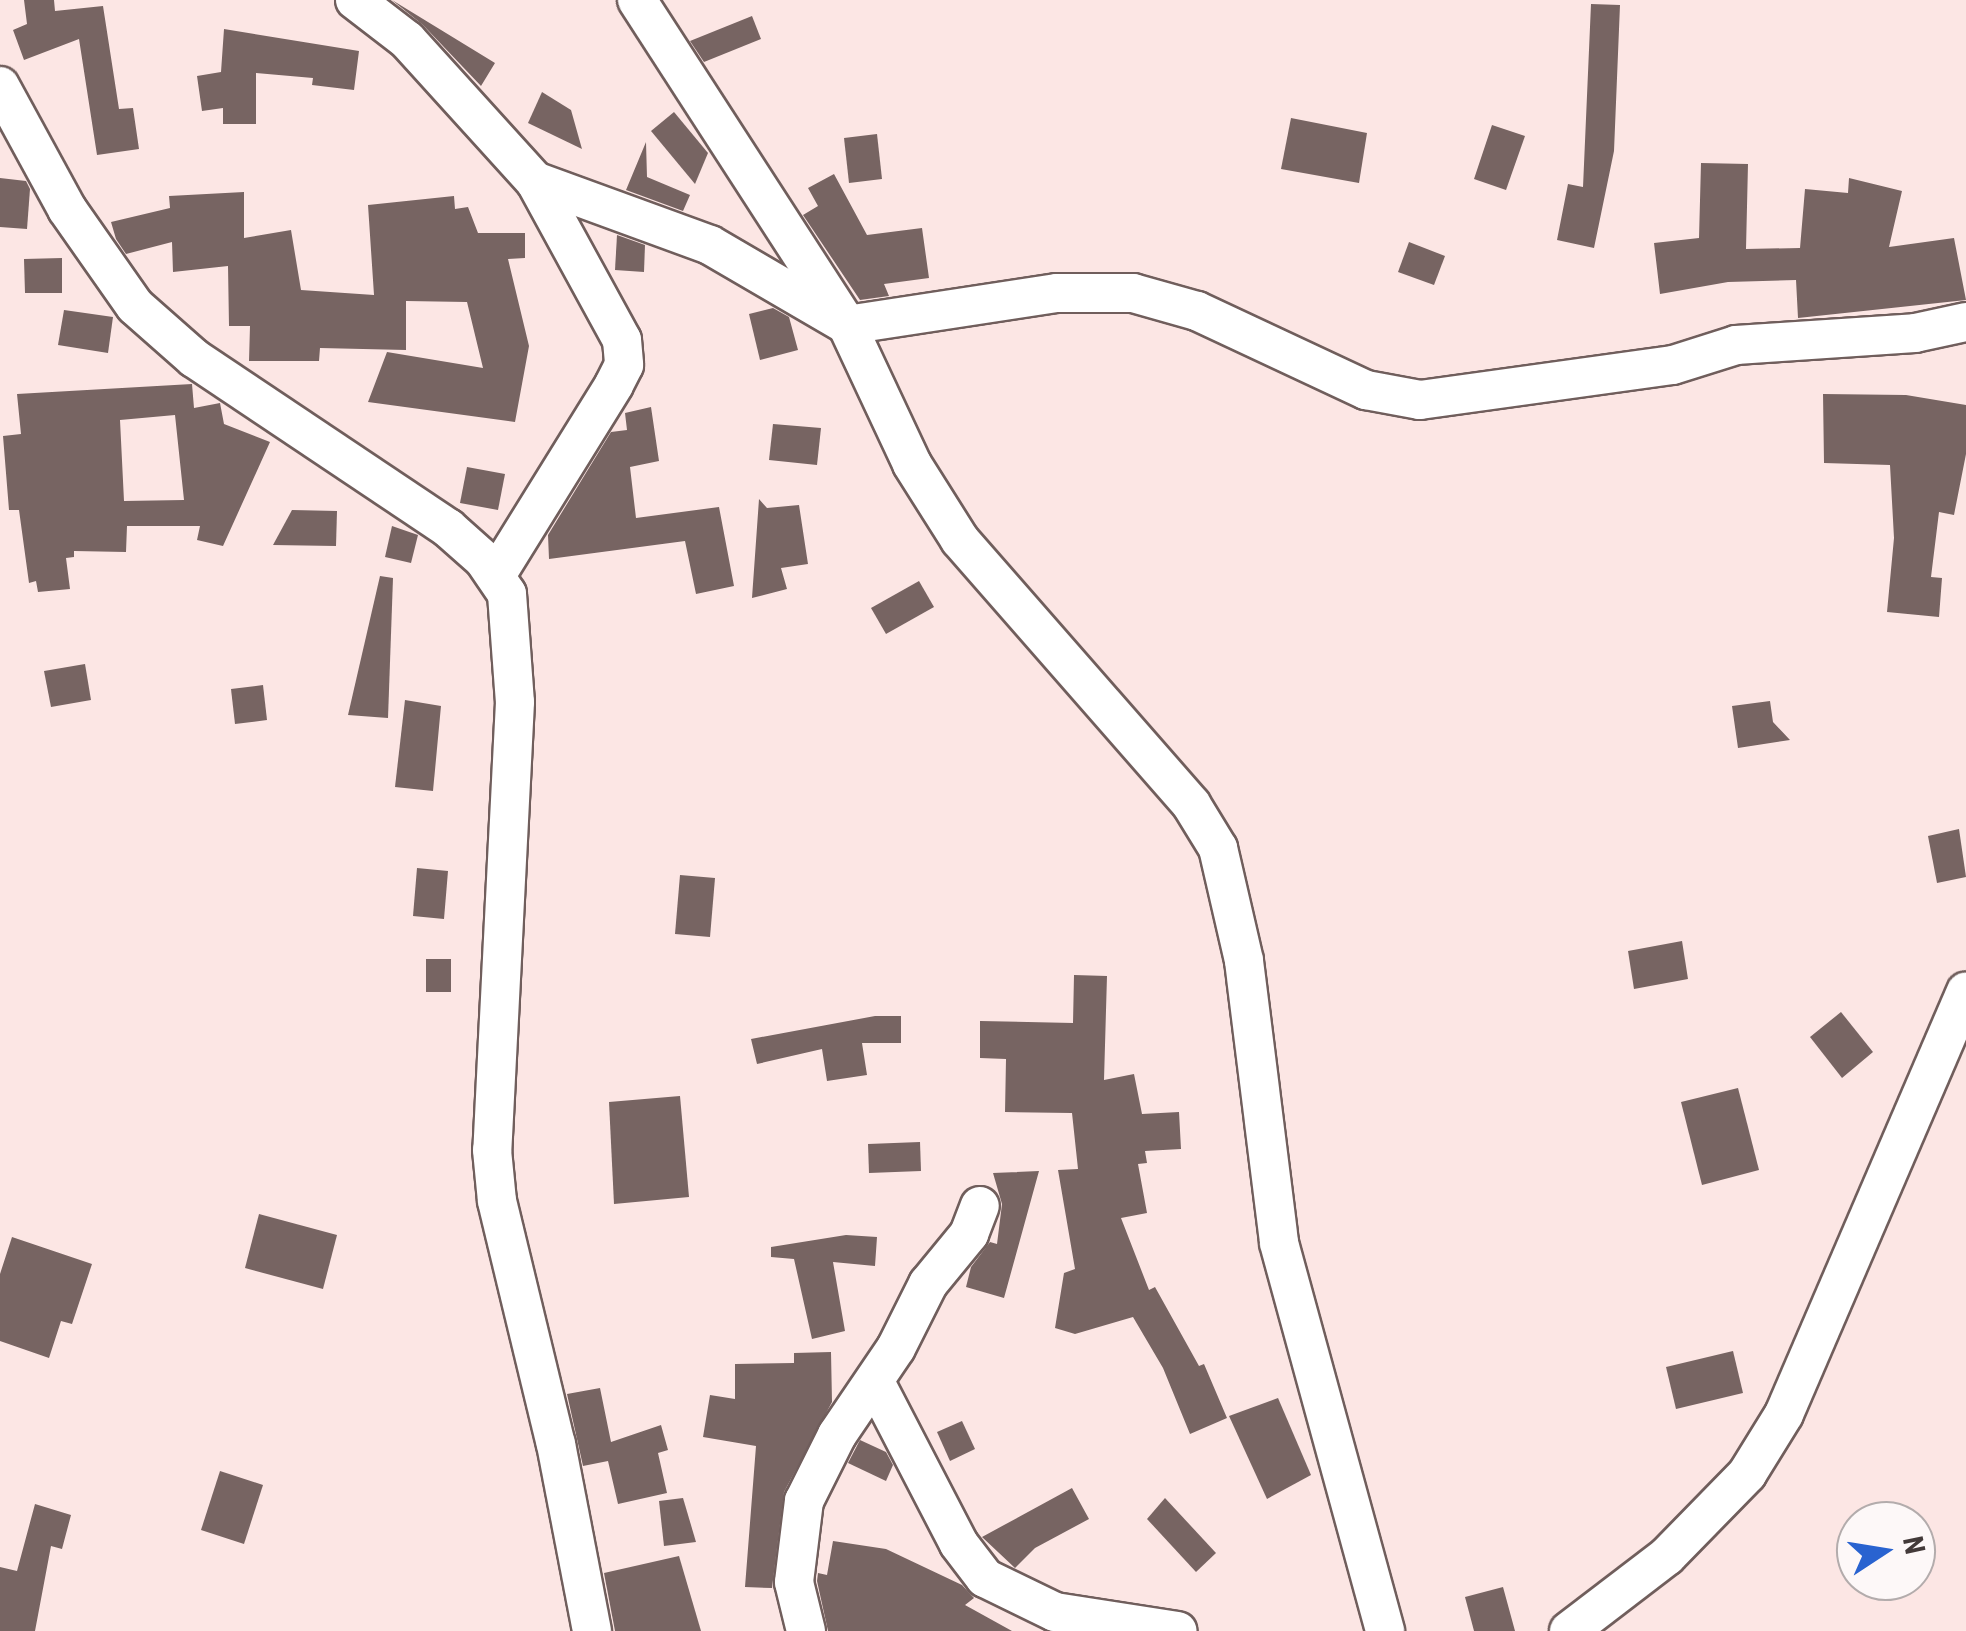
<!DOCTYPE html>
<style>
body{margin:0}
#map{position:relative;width:1966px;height:1631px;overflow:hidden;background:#fce6e4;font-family:"Roboto Condensed",sans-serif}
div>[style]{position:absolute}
.building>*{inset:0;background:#776462}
.roads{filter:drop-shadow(2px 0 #705e5c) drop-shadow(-2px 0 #705e5c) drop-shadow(0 2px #705e5c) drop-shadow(0 -2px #705e5c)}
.minor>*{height:38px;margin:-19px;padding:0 19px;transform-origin:19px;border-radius:19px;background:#fff}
span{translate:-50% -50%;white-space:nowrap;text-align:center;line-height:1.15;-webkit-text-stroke:10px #fdf8f8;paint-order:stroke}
.north{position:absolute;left:1836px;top:1501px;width:100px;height:100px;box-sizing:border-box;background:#fdf8f8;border:2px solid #b3acac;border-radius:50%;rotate:78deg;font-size:28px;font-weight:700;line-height:40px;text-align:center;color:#433a39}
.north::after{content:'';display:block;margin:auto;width:35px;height:45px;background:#2963d0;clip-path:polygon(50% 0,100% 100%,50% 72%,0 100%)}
</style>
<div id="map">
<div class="building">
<div style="clip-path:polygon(24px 0,54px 0,55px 11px,103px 6px,119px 109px,133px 108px,139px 149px,97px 155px,79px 39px,24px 60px,13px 30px,27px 24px)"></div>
<div style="clip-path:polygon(392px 0,495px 63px,481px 86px,423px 25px)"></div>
<div style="clip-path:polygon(1591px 4px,1620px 5px,1614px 151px,1594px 248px,1557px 240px,1568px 184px,1583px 187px)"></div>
<div style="clip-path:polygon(752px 16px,761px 39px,704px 62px,690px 41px)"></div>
<div style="clip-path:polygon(224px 29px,359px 51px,354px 90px,312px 85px,313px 78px,256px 73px,256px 124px,223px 124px,223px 108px,202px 111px,197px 76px,221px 72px)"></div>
<div style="clip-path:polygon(542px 92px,571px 110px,582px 149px,528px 123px)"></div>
<div style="clip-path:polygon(674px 112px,708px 153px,695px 184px,651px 131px)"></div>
<div style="clip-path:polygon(1291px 118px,1367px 133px,1359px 183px,1281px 169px)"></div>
<div style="clip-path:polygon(1492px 125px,1525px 136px,1506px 190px,1474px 179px)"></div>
<div style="clip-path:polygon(877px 134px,882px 179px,849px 183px,844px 138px)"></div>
<div style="clip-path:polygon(646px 142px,647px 177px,690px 195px,683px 211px,626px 190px)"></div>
<div style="clip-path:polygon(1701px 163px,1748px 164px,1746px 249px,1800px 248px,1805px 189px,1848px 193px,1849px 178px,1902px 191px,1889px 247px,1954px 238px,1966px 300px,1798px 318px,1796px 280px,1728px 282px,1660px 294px,1654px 243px,1699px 238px)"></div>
<div style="clip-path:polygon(834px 174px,867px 235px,922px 228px,929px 278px,884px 284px,889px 296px,860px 300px,803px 215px,818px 206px,808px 188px)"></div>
<div style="clip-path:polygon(0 178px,26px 181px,30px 189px,27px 229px,0 227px)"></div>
<div style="clip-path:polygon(244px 192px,244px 238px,291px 230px,301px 290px,374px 295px,368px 205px,454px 196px,455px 209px,468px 207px,478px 233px,525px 233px,525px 258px,508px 259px,529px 346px,515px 422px,368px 402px,387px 352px,483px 368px,467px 302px,406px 301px,406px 350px,320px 348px,319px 361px,249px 361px,250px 326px,229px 326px,228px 266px,173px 272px,172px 242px,126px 254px,116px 239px,111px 222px,170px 208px,169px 196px)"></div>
<div style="clip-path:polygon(617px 235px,645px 245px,644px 272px,615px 270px)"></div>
<div style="clip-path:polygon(1409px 242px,1445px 256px,1434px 285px,1398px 272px)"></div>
<div style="clip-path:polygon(62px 258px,62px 293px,25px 293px,24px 259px)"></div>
<div style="clip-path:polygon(773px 308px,789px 317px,798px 350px,760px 360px,749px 314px)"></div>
<div style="clip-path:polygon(64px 310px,113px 317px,108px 353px,58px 345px)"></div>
<div style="clip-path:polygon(evenodd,192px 384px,194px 408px,220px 403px,224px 424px,270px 442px,223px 546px,197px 540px,200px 526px,127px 526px,126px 552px,74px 551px,74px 557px,66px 558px,70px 589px,38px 592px,36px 581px,29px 583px,19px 510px,9px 510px,3px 436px,21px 434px,17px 394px,192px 384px,175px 415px,184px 500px,124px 501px,120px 420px,175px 415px)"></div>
<div style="clip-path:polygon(1823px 394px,1906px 395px,1966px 405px,1966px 454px,1954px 515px,1939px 512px,1931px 577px,1942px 578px,1939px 617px,1887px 612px,1894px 538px,1890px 465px,1824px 463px)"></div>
<div style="clip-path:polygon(651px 407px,659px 461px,630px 467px,636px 518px,719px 507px,734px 586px,696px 594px,685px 541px,549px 559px,548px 535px,611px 432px,627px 430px,625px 413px)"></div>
<div style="clip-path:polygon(773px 424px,821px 428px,817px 465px,769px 460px)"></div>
<div style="clip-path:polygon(467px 467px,505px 474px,498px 510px,460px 503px)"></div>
<div style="clip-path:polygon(759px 499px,767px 508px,799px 505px,808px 564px,781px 568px,787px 589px,752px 598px)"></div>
<div style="clip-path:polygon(292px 510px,337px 511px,336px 546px,273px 545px)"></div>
<div style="clip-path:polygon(392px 526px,418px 535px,411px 563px,385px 557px)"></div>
<div style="clip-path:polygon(380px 576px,393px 578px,388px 718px,348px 715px)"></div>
<div style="clip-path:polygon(919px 581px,934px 607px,886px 634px,871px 608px)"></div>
<div style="clip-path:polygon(85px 664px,91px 700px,51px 707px,44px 671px)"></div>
<div style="clip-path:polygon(263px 685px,267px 720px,235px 724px,231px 689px)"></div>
<div style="clip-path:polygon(405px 700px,441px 706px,433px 791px,395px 787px)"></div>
<div style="clip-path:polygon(1770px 701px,1773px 722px,1790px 740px,1738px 748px,1732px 706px)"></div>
<div style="clip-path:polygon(1959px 829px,1966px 877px,1937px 883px,1928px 836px)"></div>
<div style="clip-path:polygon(417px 868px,448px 871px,444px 919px,413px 916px)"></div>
<div style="clip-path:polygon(680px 875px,715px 878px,710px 937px,675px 934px)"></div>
<div style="clip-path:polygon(1682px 941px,1688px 979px,1634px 989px,1628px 951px)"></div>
<div style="clip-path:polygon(426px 959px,451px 959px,451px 992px,426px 992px)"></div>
<div style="clip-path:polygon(1074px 975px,1107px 976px,1104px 1080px,1134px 1074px,1142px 1114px,1179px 1112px,1181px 1149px,1145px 1151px,1147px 1163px,1138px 1164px,1147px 1213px,1121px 1218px,1149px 1290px,1155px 1287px,1199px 1366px,1204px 1364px,1227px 1418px,1190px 1434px,1163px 1368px,1133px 1317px,1075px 1334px,1055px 1328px,1064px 1273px,1075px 1269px,1058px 1170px,1078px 1169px,1072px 1113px,1005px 1112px,1006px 1059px,980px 1058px,980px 1021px,1073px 1023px)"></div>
<div style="clip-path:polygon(1841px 1012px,1873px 1052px,1842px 1078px,1810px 1037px)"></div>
<div style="clip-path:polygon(875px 1016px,901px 1016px,901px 1043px,862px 1043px,867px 1075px,827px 1081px,822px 1049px,757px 1064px,751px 1039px)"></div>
<div style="clip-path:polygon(1738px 1088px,1759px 1170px,1702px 1185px,1681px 1102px)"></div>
<div style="clip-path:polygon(680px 1096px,689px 1197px,614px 1204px,609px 1102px)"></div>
<div style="clip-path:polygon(920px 1142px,921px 1171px,869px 1173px,868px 1144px)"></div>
<div style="clip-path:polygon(1039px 1171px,1004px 1298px,966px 1287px,971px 1267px,990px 1242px,997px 1244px,1002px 1204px,993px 1173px)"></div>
<div style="clip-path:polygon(259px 1214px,337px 1235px,323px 1289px,245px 1268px)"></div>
<div style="clip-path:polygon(846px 1235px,877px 1237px,875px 1266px,833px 1262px,845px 1331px,812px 1339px,794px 1259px,771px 1257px,771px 1247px)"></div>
<div style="clip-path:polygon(12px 1237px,92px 1264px,72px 1324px,61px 1321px,49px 1358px,0 1341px,0 1274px)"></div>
<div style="clip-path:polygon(1733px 1351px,1743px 1393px,1676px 1409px,1666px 1367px)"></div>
<div style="clip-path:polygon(831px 1352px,832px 1402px,784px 1492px,772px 1588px,745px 1587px,756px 1446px,703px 1437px,710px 1395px,735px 1399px,735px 1364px,794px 1363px,794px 1353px)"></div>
<div style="clip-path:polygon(600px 1388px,611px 1442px,661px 1425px,668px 1450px,658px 1453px,667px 1493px,618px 1504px,608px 1461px,583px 1466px,567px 1394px)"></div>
<div style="clip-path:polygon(1278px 1398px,1311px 1475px,1267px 1499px,1229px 1416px)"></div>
<div style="clip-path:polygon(962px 1421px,975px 1449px,950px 1461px,937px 1432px)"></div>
<div style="clip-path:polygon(860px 1440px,886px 1452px,893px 1465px,886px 1481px,848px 1463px)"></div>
<div style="clip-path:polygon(220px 1471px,263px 1485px,244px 1544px,201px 1530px)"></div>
<div style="clip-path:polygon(1072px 1488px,1089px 1519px,1035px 1548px,1015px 1568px,982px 1537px)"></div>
<div style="clip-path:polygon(683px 1498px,696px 1542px,664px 1546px,659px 1501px)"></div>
<div style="clip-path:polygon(1165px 1498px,1216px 1553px,1196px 1572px,1147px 1519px)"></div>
<div style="clip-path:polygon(35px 1504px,71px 1515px,62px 1549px,51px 1546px,35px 1631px,0 1631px,0 1567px,17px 1571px)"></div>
<div style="clip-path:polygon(833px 1541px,886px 1549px,962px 1585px,974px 1598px,965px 1605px,1012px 1631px,828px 1631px,817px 1581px,818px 1573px,827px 1575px)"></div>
<div style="clip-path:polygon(679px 1556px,701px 1631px,615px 1631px,604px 1573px)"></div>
<div style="clip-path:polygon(1503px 1587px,1515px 1631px,1474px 1631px,1465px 1597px)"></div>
</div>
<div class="roads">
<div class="minor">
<div style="left:355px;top:0;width:66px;rotate:37.6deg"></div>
<div style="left:407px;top:40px;width:190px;rotate:47.8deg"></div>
<div style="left:535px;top:181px;width:181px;rotate:61.3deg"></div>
<div style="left:622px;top:340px;width:25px;rotate:85deg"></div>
<div style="left:624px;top:365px;width:22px;rotate:117deg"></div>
<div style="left:614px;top:385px;width:224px;rotate:121.8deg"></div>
<div style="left:637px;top:0;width:387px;rotate:57.1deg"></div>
<div style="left:847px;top:325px;width:153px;rotate:64.9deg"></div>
<div style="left:912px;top:464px;width:90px;rotate:57.7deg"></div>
<div style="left:960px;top:540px;width:351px;rotate:48.8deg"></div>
<div style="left:1191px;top:804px;width:52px;rotate:58.5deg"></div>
<div style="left:1218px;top:848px;width:116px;rotate:77deg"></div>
<div style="left:1244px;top:961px;width:284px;rotate:82.9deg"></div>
<div style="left:1279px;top:1243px;width:402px;rotate:74.7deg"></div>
<div style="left:0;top:86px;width:140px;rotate:61.4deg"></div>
<div style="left:67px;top:209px;width:118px;rotate:55deg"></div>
<div style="left:135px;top:306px;width:79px;rotate:41.4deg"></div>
<div style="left:194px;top:358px;width:306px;rotate:33.8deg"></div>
<div style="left:448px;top:528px;width:48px;rotate:41.6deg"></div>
<div style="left:484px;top:560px;width:41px;rotate:55.9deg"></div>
<div style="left:507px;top:594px;width:108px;rotate:85.8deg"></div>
<div style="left:515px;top:702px;width:449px;rotate:92.9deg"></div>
<div style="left:492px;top:1150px;width:51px;rotate:84.4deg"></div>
<div style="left:497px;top:1201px;width:250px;rotate:76.4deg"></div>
<div style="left:556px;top:1444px;width:190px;rotate:79.1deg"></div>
<div style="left:535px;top:181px;width:186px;rotate:20.1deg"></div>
<div style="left:710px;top:245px;width:159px;rotate:30.3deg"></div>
<div style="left:847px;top:325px;width:212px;rotate:-8.7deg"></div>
<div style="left:1057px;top:293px;width:76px"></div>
<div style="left:1133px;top:293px;width:66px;rotate:15.7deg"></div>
<div style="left:1197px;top:311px;width:187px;rotate:25.1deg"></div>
<div style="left:1366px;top:390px;width:55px;rotate:10.5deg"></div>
<div style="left:1420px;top:400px;width:255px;rotate:-7.9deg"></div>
<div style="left:1673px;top:365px;width:66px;rotate:-17.6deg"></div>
<div style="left:1736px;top:345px;width:179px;rotate:-3.8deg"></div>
<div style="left:1915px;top:333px;width:52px;rotate:-12.2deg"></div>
<div style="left:875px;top:1382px;width:182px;rotate:62.6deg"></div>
<div style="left:959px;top:1544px;width:43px;rotate:52.6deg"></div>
<div style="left:985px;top:1578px;width:78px;rotate:25.9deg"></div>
<div style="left:1055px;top:1612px;width:124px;rotate:8.8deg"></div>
<div style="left:806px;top:1631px;width:50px;rotate:-103.8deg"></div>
<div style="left:794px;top:1582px;width:82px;rotate:-83deg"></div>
<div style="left:804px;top:1501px;width:74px;rotate:-63.4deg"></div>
<div style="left:837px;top:1435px;width:105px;rotate:-55.9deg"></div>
<div style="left:896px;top:1348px;width:72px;rotate:-63.4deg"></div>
<div style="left:928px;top:1284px;width:65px;rotate:-50.6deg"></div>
<div style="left:969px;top:1234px;width:30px;rotate:-69deg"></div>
<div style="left:1569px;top:1631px;width:123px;rotate:-37.4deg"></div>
<div style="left:1667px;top:1556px;width:115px;rotate:-45.7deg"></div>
<div style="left:1747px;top:1474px;width:70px;rotate:-58.3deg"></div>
<div style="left:1784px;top:1414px;width:460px;rotate:-66.7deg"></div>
</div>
</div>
<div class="north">N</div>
</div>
